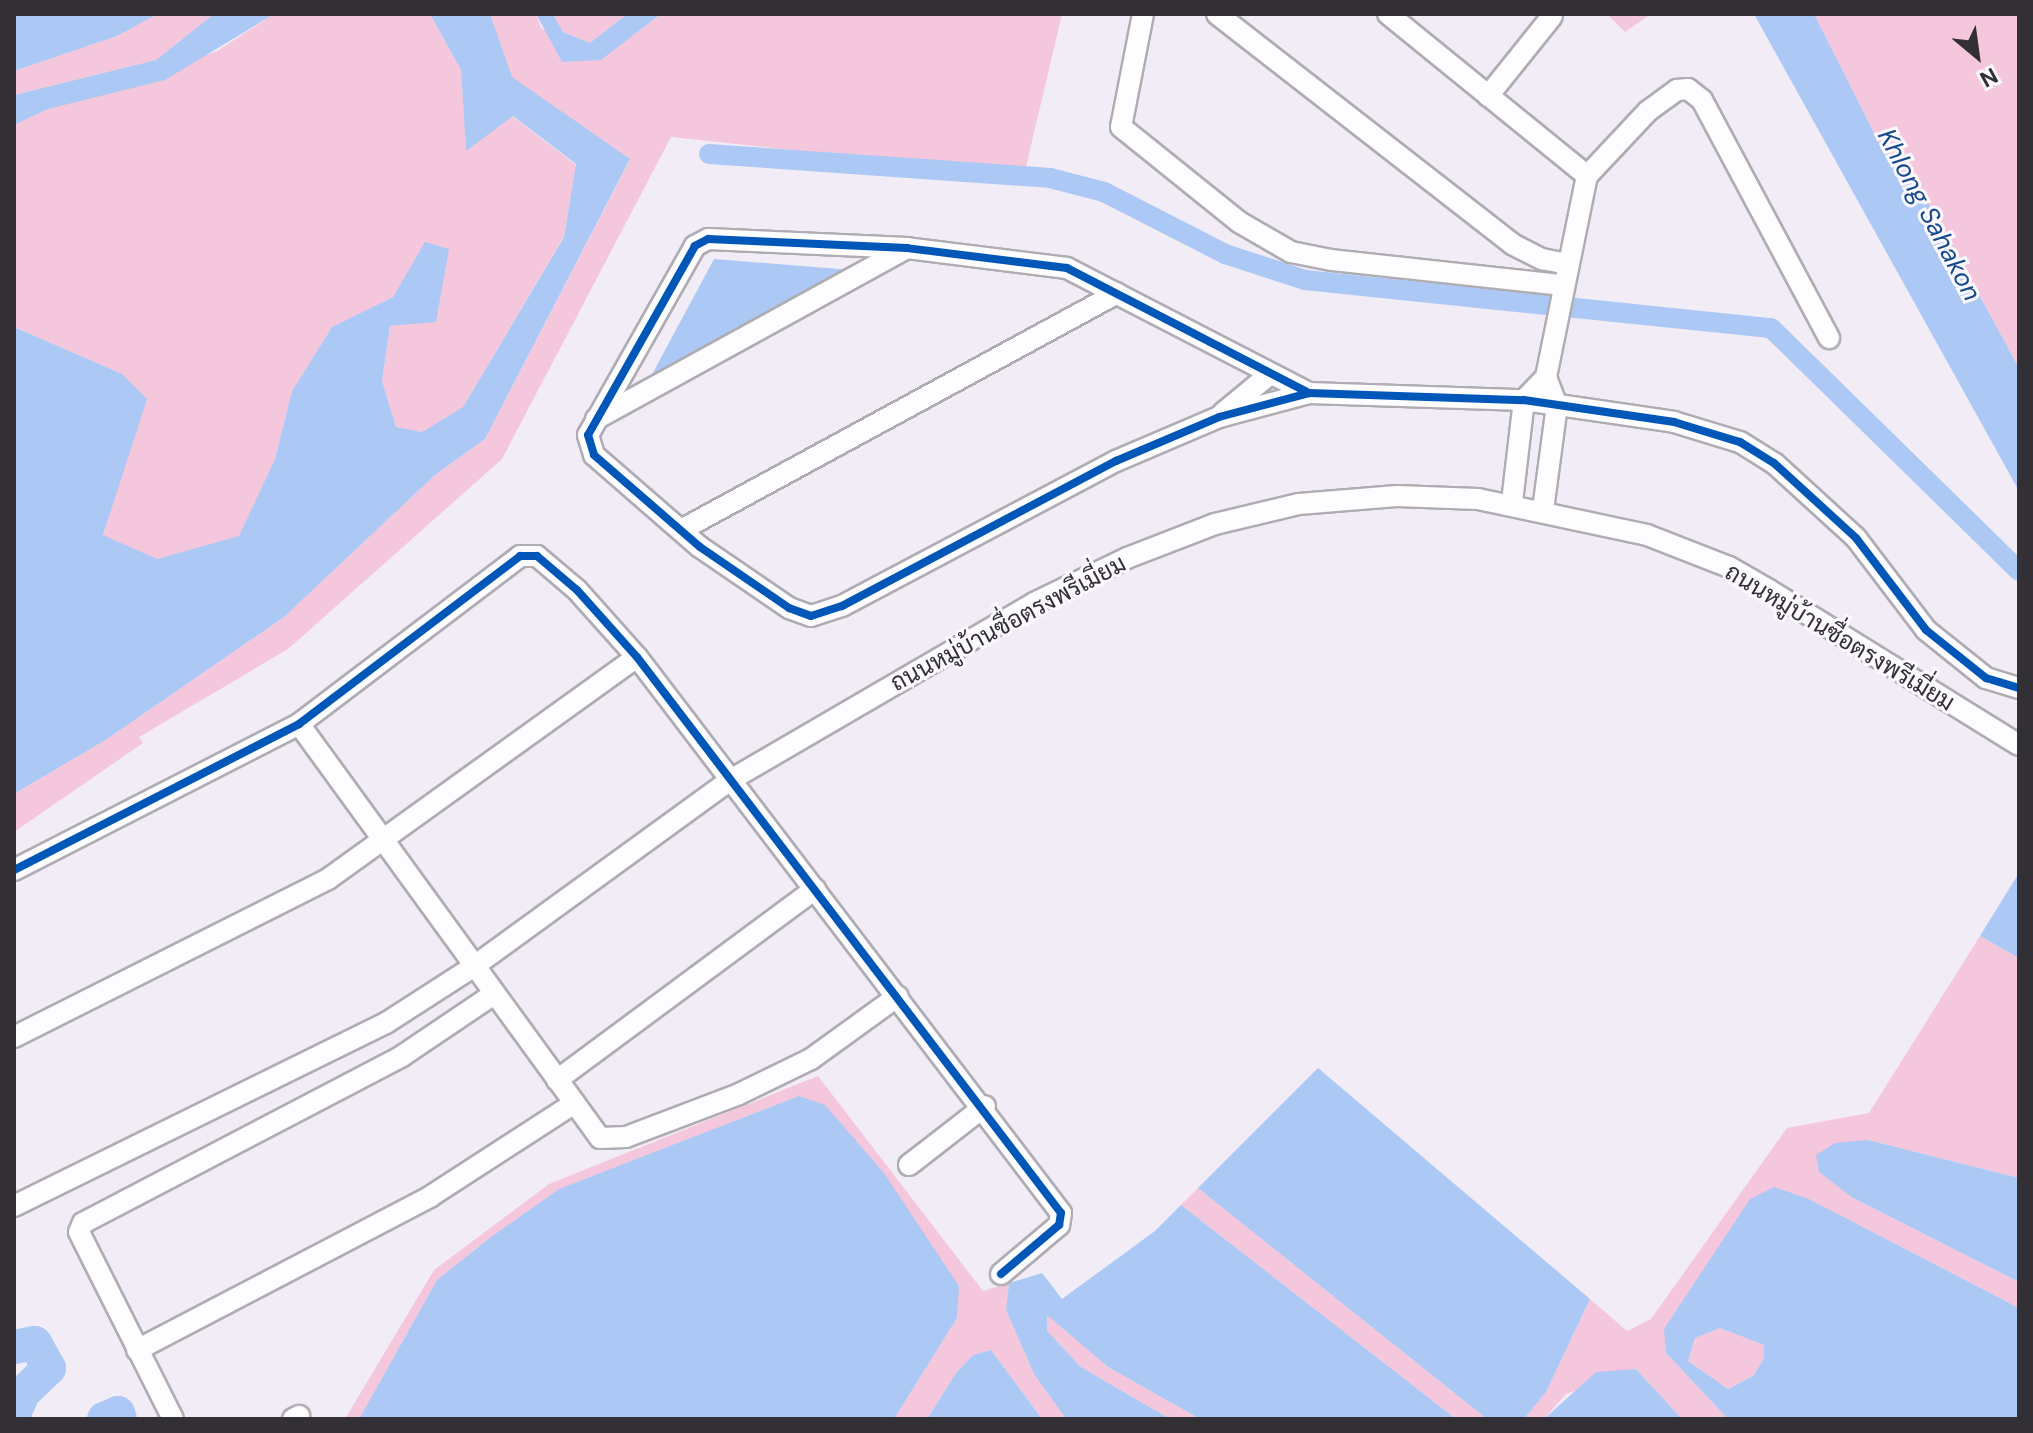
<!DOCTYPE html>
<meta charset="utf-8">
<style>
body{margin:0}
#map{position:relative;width:2033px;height:1433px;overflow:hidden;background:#f1ecf6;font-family:"DM Sans",Sarabun,sans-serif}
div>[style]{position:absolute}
.green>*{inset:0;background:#f5c7dc}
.water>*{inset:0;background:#acc8f4}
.canal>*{height:20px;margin:-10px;padding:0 10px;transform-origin:10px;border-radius:10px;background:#acc8f4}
.river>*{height:34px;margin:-17px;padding:0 17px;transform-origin:17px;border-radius:17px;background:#acc8f4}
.roads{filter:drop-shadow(2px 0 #afacb2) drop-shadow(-2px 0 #afacb2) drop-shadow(0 2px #afacb2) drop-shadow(0 -2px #afacb2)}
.minor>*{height:20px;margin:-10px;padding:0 10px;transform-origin:10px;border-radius:10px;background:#fdfcfe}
.cycleway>*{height:8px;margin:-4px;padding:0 4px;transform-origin:4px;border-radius:4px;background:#0057b8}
span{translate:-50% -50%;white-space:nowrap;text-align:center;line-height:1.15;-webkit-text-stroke:6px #fbf8ff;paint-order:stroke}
.street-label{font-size:24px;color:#322f35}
.water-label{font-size:26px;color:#164a8a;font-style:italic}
.frame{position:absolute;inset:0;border:16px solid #322f35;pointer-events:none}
.north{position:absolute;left:1937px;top:16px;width:80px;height:80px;-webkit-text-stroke:6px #fbf8ff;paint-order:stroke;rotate:151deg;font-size:22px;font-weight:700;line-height:32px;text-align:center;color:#322f35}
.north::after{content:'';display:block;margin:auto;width:28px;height:36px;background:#322f35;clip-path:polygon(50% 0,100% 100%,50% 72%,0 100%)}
</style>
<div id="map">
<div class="green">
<div style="clip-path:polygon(158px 14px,214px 14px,156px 60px,14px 95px,14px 71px,117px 36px)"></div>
<div style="clip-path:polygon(274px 14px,430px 14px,461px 70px,466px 150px,512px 116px,576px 165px,564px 236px,463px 407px,422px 432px,396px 427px,382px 381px,390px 326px,426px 243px,393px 297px,332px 327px,292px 391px,275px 459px,239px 537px,156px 559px,103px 536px,114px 499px,122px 374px,14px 327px,14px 125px,48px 109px,217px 51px)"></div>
<div style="clip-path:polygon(490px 14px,536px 14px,541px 28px,601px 60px,661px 14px,1062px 14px,1024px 175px,671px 137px,502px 459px,288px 649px,139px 737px,143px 743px,14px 832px,14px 794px,107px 739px,284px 617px,435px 475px,485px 439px,630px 160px,511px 77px)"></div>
<div style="clip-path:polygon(553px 14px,627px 14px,590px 43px,563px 32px)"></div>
<div style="clip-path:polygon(1607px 14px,1651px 14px,1625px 32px)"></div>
<div style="clip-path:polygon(1814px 14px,2019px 14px,2019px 368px,1933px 210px,1879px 143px)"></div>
<div style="clip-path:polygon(1980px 936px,2019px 958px,2019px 1178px,1868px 1140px,1853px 1198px,2019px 1282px,2019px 1308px,1809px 1199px,1666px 1353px,1728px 1419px,1682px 1419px,1636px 1369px,1566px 1394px,1544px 1419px,1524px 1419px,1546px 1392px,1590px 1299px,1627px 1331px,1651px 1319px,1787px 1128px,1869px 1113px)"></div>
<div style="clip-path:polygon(818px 1076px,983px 1291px,1009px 1283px,1006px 1310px,1034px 1374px,1066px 1419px,1042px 1419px,991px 1350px,973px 1355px,956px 1373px,927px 1419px,894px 1419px,957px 1318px,799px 1096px,560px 1189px,491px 1237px,437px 1280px,359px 1419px,345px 1419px,434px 1270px,549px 1184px)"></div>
<div style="clip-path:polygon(1198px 1188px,1487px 1419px,1456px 1419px,1181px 1205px)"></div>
<div style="clip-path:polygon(1046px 1314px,1108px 1367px,1200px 1419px,1170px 1419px,1081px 1367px,1047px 1331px)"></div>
<div style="clip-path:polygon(1720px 1328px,1764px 1345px,1764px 1358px,1753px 1376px,1727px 1389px,1688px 1361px,1695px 1338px)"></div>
</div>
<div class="water">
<div style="clip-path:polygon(14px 14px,158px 14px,117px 36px,14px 71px)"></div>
<div style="clip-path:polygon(214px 14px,274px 14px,165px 80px,48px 109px,14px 125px,14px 95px,156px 60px)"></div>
<div style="clip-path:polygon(430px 14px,490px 14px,512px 77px,630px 159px,485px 439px,435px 475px,284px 617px,107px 739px,14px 794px,14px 327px,122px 374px,147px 399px,103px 535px,157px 559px,239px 536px,275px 459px,292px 391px,332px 327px,393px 297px,425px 242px,449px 249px,436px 322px,390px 326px,382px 381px,396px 427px,422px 432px,463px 407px,564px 237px,576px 164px,513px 116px,466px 151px,461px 70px)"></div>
<div style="clip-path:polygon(536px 14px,553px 14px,563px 32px,590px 43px,627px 14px,661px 14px,601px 60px,562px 62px)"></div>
<div style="clip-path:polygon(1754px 14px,1814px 14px,1879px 143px,1933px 210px,2019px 368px,2019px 491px)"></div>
<div style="clip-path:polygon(714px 259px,864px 271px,648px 382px)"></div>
<div style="clip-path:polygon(2019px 873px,2019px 958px,1980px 936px)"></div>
<div style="clip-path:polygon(1318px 1068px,1590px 1299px,1546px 1392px,1524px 1419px,1487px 1419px,1198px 1188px)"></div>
<div style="clip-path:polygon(799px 1096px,825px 1105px,884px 1173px,959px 1286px,957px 1318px,894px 1419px,359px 1419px,437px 1280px,491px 1237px,559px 1189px)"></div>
<div style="clip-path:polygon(1868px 1140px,2019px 1178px,2019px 1282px,1853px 1198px,1819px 1172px,1816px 1155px,1835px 1143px)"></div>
<div style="clip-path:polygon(evenodd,1774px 1187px,1809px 1199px,2019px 1308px,2019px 1419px,1728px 1419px,1666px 1353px,1664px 1329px,1750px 1199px,1774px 1187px,1720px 1328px,1764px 1345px,1764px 1358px,1753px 1376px,1728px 1389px,1688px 1361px,1695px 1338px,1720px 1328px)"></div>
<div style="clip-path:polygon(1181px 1205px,1456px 1419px,1200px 1419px,1108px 1367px,1047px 1315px,1047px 1331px,1081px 1367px,1170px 1419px,1066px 1419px,1034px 1374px,1006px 1310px,1009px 1283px,1042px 1273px,1062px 1299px,1155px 1231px)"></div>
<div style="clip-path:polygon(991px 1350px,1042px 1419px,927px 1419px,956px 1373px,973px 1355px)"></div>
<div style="clip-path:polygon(1636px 1369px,1682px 1419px,1544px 1419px,1596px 1372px)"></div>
</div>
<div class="canal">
<div style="left:709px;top:154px;width:342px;rotate:4deg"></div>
<div style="left:1050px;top:178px;width:56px;rotate:14.5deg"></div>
<div style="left:1104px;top:192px;width:136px;rotate:27.1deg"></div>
<div style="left:1225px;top:254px;width:84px;rotate:18deg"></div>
<div style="left:1305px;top:280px;width:468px;rotate:5.9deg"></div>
<div style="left:1771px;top:328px;width:347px;rotate:44.4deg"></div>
</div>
<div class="river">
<div style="left:14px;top:1347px;width:21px;rotate:-11deg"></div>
<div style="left:35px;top:1343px;width:29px;rotate:61deg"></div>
<div style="left:49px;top:1368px;width:36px;rotate:136deg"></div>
<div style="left:23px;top:1393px;width:23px;rotate:113deg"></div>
<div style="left:104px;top:1419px;width:15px;rotate:-23deg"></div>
<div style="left:118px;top:1413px;width:6px;rotate:72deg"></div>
</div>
<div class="roads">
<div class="minor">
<div style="left:1143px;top:14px;width:115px;rotate:101deg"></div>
<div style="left:1121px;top:127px;width:151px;rotate:38.8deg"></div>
<div style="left:1239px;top:222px;width:60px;rotate:30deg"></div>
<div style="left:1291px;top:252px;width:41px;rotate:11.3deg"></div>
<div style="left:1331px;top:260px;width:232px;rotate:6.2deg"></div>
<div style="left:1217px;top:14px;width:374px;rotate:37.9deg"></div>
<div style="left:1512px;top:244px;width:34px;rotate:27deg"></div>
<div style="left:1542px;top:259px;width:25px;rotate:11deg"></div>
<div style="left:1388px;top:14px;width:257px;rotate:39.1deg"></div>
<div style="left:1488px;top:96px;width:102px;rotate:-51.3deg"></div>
<div style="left:1546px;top:377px;width:205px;rotate:-78.5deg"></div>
<div style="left:1587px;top:176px;width:89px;rotate:-46.8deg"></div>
<div style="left:1648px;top:111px;width:36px;rotate:-36deg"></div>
<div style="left:1677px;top:90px;width:11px;rotate:-5deg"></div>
<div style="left:1688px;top:89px;width:18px;rotate:38deg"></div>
<div style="left:1702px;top:100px;width:270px;rotate:61.9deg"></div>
<div style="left:1309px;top:393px;width:272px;rotate:-152.7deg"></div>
<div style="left:1067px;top:268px;width:161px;rotate:-172.9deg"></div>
<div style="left:907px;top:248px;width:199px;rotate:-177.4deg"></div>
<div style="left:708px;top:239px;width:15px;rotate:152deg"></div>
<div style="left:695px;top:246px;width:217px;rotate:119.5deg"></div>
<div style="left:588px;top:435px;width:21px;rotate:73deg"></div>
<div style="left:594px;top:455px;width:140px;rotate:41deg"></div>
<div style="left:700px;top:547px;width:108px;rotate:34.4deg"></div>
<div style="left:789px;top:608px;width:23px;rotate:20deg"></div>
<div style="left:811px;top:616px;width:33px;rotate:-18deg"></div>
<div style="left:842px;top:606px;width:310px;rotate:-27.9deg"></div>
<div style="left:1116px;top:461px;width:112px;rotate:-23.1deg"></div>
<div style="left:1219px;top:417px;width:93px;rotate:-14.9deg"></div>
<div style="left:1309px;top:393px;width:215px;rotate:1.9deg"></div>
<div style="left:1524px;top:400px;width:152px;rotate:8.3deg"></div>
<div style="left:1674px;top:422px;width:69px;rotate:16.9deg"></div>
<div style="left:1740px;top:442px;width:40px;rotate:32deg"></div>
<div style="left:1774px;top:463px;width:111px;rotate:42.4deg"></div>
<div style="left:1856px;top:538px;width:116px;rotate:52.7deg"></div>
<div style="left:1926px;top:630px;width:77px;rotate:38.7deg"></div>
<div style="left:1986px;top:678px;width:34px;rotate:17deg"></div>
<div style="left:1223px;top:413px;width:60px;rotate:-39.6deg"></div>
<div style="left:596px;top:419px;width:355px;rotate:-28.8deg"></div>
<div style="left:1512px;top:502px;width:103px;rotate:-83.3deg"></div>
<div style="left:1524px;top:400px;width:32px;rotate:-46deg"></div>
<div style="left:1546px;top:377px;width:30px;rotate:69deg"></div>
<div style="left:1557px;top:405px;width:106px;rotate:97.6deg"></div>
<div style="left:681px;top:530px;width:496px;rotate:-28.5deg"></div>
<div style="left:299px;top:724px;width:512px;rotate:53.98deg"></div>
<div style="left:600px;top:1138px;width:26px;rotate:-2deg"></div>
<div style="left:626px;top:1137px;width:121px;rotate:-20.8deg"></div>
<div style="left:739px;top:1094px;width:80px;rotate:-25.9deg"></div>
<div style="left:811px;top:1059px;width:107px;rotate:-35.9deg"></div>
<div style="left:14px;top:870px;width:320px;rotate:-27.1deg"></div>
<div style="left:299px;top:724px;width:278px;rotate:-37.2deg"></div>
<div style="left:520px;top:556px;width:17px"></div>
<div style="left:537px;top:556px;width:52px;rotate:40.4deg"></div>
<div style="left:577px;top:590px;width:90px;rotate:48.2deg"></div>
<div style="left:637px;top:657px;width:699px;rotate:52.67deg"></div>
<div style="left:1061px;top:1213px;width:12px;rotate:99deg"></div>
<div style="left:1059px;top:1225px;width:76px;rotate:139.8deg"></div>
<div style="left:14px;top:1037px;width:352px;rotate:-26.7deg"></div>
<div style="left:328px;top:879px;width:380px;rotate:-35.7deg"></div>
<div style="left:557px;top:1080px;width:321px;rotate:-36.5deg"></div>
<div style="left:909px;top:1165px;width:96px;rotate:-37.8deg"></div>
<div style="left:14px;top:1206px;width:415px;rotate:-26.2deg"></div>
<div style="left:386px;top:1023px;width:103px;rotate:-32.8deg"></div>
<div style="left:473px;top:967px;width:320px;rotate:-36deg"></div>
<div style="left:732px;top:779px;width:350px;rotate:-30.2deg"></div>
<div style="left:1034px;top:603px;width:103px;rotate:-25.8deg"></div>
<div style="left:1127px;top:558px;width:94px;rotate:-21.1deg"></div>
<div style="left:1215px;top:524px;width:86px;rotate:-13.4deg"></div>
<div style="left:1299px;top:504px;width:98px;rotate:-4.7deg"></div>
<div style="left:1397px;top:496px;width:81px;rotate:2.1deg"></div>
<div style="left:1478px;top:499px;width:173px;rotate:12deg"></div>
<div style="left:1647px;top:535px;width:88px;rotate:21.3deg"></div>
<div style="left:1729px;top:567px;width:46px;rotate:29.9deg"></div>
<div style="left:1769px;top:590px;width:294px;rotate:31.8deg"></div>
<div style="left:137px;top:1350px;width:332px;rotate:-27.6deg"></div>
<div style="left:431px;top:1196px;width:171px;rotate:-32.9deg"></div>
<div style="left:173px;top:1419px;width:209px;rotate:-116.7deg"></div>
<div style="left:79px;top:1232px;width:10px;rotate:-66deg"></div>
<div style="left:83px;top:1223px;width:360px;rotate:-27.6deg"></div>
<div style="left:402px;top:1056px;width:111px;rotate:-34deg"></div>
<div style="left:293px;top:1419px;width:7px;rotate:-27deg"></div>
</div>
</div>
<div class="cycleway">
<div style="left:1309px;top:393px;width:272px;rotate:-152.7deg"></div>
<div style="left:1067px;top:268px;width:161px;rotate:-172.9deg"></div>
<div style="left:907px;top:248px;width:199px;rotate:-177.4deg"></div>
<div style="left:708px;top:239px;width:15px;rotate:152deg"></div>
<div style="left:695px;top:246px;width:217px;rotate:119.5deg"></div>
<div style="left:588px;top:435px;width:21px;rotate:73deg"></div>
<div style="left:594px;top:455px;width:140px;rotate:41deg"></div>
<div style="left:700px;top:547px;width:108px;rotate:34.4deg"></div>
<div style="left:789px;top:608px;width:23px;rotate:20deg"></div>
<div style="left:811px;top:616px;width:33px;rotate:-18deg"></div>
<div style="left:842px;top:606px;width:310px;rotate:-27.9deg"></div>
<div style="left:1116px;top:461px;width:112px;rotate:-23.1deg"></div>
<div style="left:1219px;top:417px;width:93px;rotate:-14.9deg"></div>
<div style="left:1309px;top:393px;width:215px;rotate:1.9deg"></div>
<div style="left:1524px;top:400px;width:152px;rotate:8.3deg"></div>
<div style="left:1674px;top:422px;width:69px;rotate:16.9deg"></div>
<div style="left:1740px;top:442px;width:40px;rotate:32deg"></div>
<div style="left:1774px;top:463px;width:111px;rotate:42.4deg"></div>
<div style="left:1856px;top:538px;width:116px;rotate:52.7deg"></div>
<div style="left:1926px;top:630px;width:77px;rotate:38.7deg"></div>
<div style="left:1986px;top:678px;width:34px;rotate:17deg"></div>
<div style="left:14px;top:870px;width:320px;rotate:-27.1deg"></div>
<div style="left:299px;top:724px;width:278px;rotate:-37.2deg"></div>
<div style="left:520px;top:556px;width:17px"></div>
<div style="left:537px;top:556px;width:52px;rotate:40.4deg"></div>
<div style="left:577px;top:590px;width:90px;rotate:48.2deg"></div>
<div style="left:637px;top:657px;width:699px;rotate:52.67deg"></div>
<div style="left:1061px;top:1213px;width:12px;rotate:99deg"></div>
<div style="left:1059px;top:1225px;width:76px;rotate:139.8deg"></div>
</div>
<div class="street-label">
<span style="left:1008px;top:623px;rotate:-28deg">ถนนหมู่บ้านซื่อตรงพรีเมี่ยม</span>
<span style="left:1840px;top:637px;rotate:31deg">ถนนหมู่บ้านซื่อตรงพรีเมี่ยม</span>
</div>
<div class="water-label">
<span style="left:1929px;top:215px;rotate:62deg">Khlong Sahakon</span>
</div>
<div class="frame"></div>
<div class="north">N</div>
</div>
